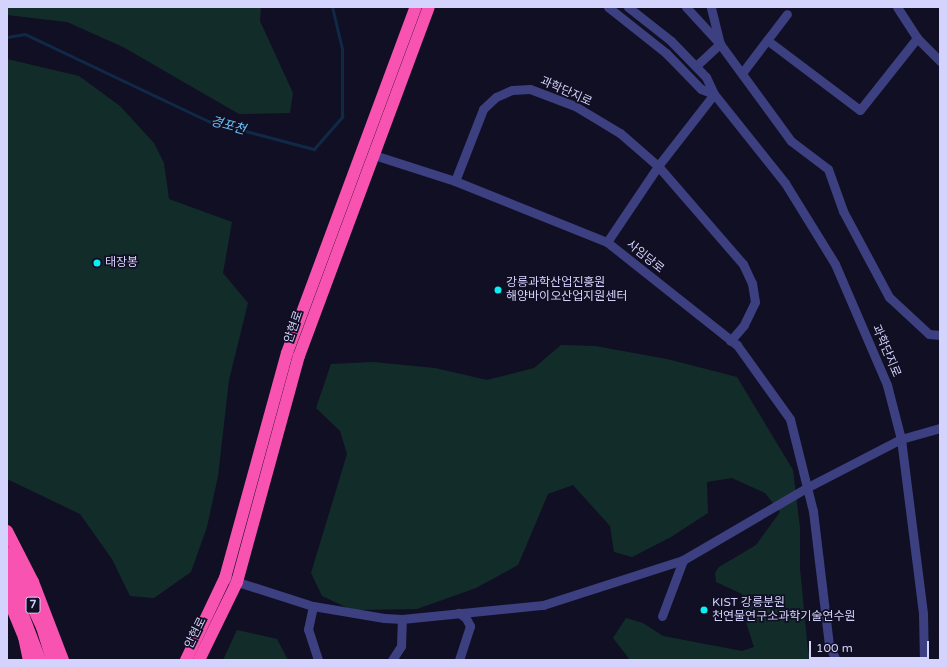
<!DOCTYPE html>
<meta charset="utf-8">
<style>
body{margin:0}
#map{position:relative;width:947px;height:667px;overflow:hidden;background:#110f23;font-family:"Varela Round","Noto Sans KR",sans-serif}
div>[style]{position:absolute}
.green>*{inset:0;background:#122d29}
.stream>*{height:2.5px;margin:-1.25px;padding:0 1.25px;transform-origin:1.25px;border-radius:1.25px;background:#102946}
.minor>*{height:9px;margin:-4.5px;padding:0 4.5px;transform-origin:4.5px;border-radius:4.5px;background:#3c3f80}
.highway>*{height:12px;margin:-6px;padding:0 6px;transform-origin:6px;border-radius:6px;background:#f853b1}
.dots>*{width:11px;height:11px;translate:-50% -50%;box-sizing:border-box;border:2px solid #110f23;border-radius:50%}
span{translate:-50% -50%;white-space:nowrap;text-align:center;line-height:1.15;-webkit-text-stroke:3.5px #110f23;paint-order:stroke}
.shield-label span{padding:1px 3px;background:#110f23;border:1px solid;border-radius:3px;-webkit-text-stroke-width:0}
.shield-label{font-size:11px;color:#d4d3fd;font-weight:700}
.street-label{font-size:12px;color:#d4d3fd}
.poi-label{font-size:12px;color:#d4d3fd}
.left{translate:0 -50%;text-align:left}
.water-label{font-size:13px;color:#65c2f9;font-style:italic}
.frame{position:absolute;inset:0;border:8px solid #d4d3fd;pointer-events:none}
.scale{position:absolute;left:809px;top:641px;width:120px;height:18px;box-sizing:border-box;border:2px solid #d4d3fd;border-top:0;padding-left:5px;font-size:12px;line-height:14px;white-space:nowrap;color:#d4d3fd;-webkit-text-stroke:3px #110f23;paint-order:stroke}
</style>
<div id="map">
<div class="green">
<div style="clip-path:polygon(7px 7px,261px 7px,260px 21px,293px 93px,290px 113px,239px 114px,123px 47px,67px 22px,7px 15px)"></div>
<div style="clip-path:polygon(7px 59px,79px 76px,120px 106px,154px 143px,164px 163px,169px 199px,232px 222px,223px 273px,248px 303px,229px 380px,218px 476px,207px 527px,191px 572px,154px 598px,130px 596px,112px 559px,80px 514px,7px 479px)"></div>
<div style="clip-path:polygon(561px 345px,595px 346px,667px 359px,737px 377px,793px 470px,800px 528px,800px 568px,808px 651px,813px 660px,630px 660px,613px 638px,626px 618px,643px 623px,663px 636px,742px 651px,754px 647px,744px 616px,742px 594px,716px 582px,715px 573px,719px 567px,756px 545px,780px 512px,765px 493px,732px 478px,707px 482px,708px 513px,671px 537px,632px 557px,614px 552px,610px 526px,573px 485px,548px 494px,518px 565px,476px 588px,417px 609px,352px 610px,322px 596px,311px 573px,347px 454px,340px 431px,316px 408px,331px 364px,373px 362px,435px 368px,487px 380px,534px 368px)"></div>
<div style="clip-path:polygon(237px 630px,277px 639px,288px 660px,223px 660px)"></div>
</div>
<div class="stream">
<div style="left:7px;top:37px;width:18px;rotate:-9deg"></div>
<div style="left:25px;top:34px;width:203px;rotate:25.4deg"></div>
<div style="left:208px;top:121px;width:110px;rotate:14.8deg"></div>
<div style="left:314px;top:149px;width:43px;rotate:-48.8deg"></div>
<div style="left:342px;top:117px;width:68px;rotate:-90deg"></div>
<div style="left:342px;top:49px;width:43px;rotate:-103.4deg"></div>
</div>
<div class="minor">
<div style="left:608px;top:7px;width:74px;rotate:38.4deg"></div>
<div style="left:666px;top:53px;width:50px;rotate:45.8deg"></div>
<div style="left:701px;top:89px;width:14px;rotate:21deg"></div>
<div style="left:628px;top:7px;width:55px;rotate:38.3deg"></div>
<div style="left:671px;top:41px;width:50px;rotate:45.8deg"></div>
<div style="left:706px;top:77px;width:19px;rotate:65deg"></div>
<div style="left:714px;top:94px;width:114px;rotate:51.4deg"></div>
<div style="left:785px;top:183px;width:95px;rotate:58.3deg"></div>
<div style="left:835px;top:264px;width:132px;rotate:66.7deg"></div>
<div style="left:887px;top:385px;width:56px;rotate:75.5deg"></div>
<div style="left:901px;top:439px;width:176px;rotate:82.8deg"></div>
<div style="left:923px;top:614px;width:46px;rotate:88.8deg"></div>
<div style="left:686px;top:7px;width:50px;rotate:47.4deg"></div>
<div style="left:720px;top:44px;width:120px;rotate:53.8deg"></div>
<div style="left:791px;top:141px;width:46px;rotate:37.1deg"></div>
<div style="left:828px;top:169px;width:45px;rotate:70.3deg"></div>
<div style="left:843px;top:211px;width:98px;rotate:61.9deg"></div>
<div style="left:889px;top:297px;width:54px;rotate:42.8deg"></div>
<div style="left:929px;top:334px;width:11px;rotate:5deg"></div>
<div style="left:897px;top:7px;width:37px;rotate:57deg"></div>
<div style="left:917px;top:38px;width:33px;rotate:45deg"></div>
<div style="left:767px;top:40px;width:116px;rotate:37deg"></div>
<div style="left:860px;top:110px;width:92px;rotate:-51.6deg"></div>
<div style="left:696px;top:66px;width:33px;rotate:-43deg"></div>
<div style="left:720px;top:44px;width:38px;rotate:-104deg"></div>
<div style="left:742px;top:73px;width:74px;rotate:-52.7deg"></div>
<div style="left:374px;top:155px;width:85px;rotate:17.8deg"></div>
<div style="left:455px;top:181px;width:164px;rotate:21.9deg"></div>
<div style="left:607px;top:242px;width:166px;rotate:38.4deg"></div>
<div style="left:737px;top:345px;width:91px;rotate:54.4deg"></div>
<div style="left:790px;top:419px;width:95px;rotate:76deg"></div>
<div style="left:813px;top:511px;width:135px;rotate:83.2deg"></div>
<div style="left:829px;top:645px;width:17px;rotate:65deg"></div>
<div style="left:455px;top:181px;width:77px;rotate:-68.7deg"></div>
<div style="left:483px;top:109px;width:18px;rotate:-43deg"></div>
<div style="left:496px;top:97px;width:17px;rotate:-24deg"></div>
<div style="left:512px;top:90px;width:18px;rotate:-3deg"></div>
<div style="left:530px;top:89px;width:48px;rotate:20.7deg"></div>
<div style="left:575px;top:106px;width:52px;rotate:31deg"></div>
<div style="left:620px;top:133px;width:50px;rotate:41deg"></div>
<div style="left:658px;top:166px;width:130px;rotate:49.1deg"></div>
<div style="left:743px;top:264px;width:21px;rotate:65deg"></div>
<div style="left:752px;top:283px;width:19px;rotate:81deg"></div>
<div style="left:755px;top:302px;width:25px;rotate:116deg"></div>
<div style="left:744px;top:325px;width:21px;rotate:131deg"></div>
<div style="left:607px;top:242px;width:92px;rotate:-56.1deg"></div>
<div style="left:658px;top:166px;width:91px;rotate:-52.1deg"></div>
<div style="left:225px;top:578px;width:92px;rotate:17.7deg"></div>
<div style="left:313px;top:606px;width:72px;rotate:9.6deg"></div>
<div style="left:384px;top:618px;width:18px;rotate:3deg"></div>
<div style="left:402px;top:619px;width:142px;rotate:-5.7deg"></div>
<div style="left:543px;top:605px;width:147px;rotate:-17.8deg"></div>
<div style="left:683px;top:560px;width:145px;rotate:-30.3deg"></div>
<div style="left:808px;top:487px;width:105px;rotate:-27.3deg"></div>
<div style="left:901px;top:439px;width:41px;rotate:-15.8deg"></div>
<div style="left:313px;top:606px;width:24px;rotate:102deg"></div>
<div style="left:308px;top:629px;width:33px;rotate:72deg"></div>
<div style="left:662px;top:616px;width:60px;rotate:-69.4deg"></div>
<div style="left:392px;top:660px;width:17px;rotate:-57deg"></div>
<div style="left:401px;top:646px;width:27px;rotate:-88deg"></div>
<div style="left:459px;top:660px;width:36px;rotate:-72deg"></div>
<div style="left:470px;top:626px;width:9px;rotate:-117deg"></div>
<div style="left:466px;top:618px;width:9px;rotate:-144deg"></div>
</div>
<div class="highway">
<div style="left:7px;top:531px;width:57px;rotate:63deg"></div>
<div style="left:33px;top:582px;width:84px;rotate:69deg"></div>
<div style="left:7px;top:553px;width:82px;rotate:64.7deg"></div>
<div style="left:42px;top:627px;width:34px;rotate:73deg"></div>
<div style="left:7px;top:573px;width:93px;rotate:69.2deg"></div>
<div style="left:7px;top:596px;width:44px;rotate:67.5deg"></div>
<div style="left:24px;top:637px;width:24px;rotate:78deg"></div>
<div style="left:186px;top:660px;width:91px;rotate:-64.6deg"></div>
<div style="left:225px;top:578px;width:233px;rotate:-74.6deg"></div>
<div style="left:287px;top:353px;width:369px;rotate:-69.6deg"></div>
<div style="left:199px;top:660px;width:87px;rotate:-64deg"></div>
<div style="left:237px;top:582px;width:234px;rotate:-74.7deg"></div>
<div style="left:299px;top:356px;width:372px;rotate:-69.6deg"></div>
</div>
<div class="dots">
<div style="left:97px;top:263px;background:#09f0f3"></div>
<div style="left:498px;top:290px;background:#09f0f3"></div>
<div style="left:704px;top:610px;background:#09f0f3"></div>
</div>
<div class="shield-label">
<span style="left:33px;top:605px">7</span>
</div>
<div class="street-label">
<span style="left:566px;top:92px;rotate:24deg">과학단지로</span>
<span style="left:645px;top:257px;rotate:39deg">사임당로</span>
<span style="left:294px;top:327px;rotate:-71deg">안현로</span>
<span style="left:886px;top:351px;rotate:67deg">과학단지로</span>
<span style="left:196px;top:633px;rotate:-64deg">안현로</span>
</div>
<div class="poi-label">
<span class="left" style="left:105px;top:263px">태장봉</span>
<span class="left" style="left:506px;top:290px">강릉과학산업진흥원<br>해양바이오산업지원센터</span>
<span class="left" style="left:712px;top:610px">KIST 강릉분원<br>천연물연구소과학기술연수원</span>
</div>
<div class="water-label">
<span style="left:228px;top:126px;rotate:15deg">경포천</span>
</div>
<div class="frame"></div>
<div class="scale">100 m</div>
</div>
